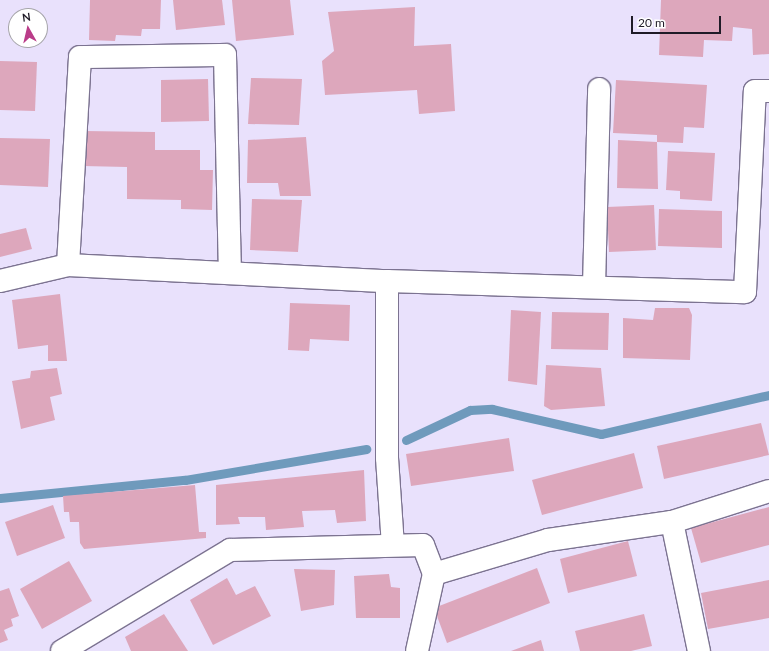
<!DOCTYPE html>
<style>
body{margin:0}
#map{position:relative;width:769px;height:651px;overflow:hidden;background:#e9e1fc;font-family:Lato,sans-serif}
div>[style]{position:absolute}
.stream>*{height:9px;margin:-4.5px;padding:0 4.5px;transform-origin:4.5px;border-radius:4.5px;background:#6f9abc}
.building>*{inset:0;background:#dda7bc}
.roads{filter:drop-shadow(1px 0 #7c7391) drop-shadow(-1px 0 #7c7391) drop-shadow(0 1px #7c7391) drop-shadow(0 -1px #7c7391)}
.minor>*{height:22px;margin:-11px;padding:0 11px;transform-origin:11px;border-radius:11px;background:#fff}
span{translate:-50% -50%;white-space:nowrap;text-align:center;line-height:1.15;-webkit-text-stroke:4px #fff;paint-order:stroke}
.north{position:absolute;left:8px;top:8px;width:40px;height:40px;box-sizing:border-box;background:#fff;border:1px solid #a5a4a9;border-radius:50%;rotate:352deg;font-size:11px;font-weight:700;line-height:16px;text-align:center;color:#1f1b27}
.north::after{content:'';display:block;margin:auto;width:14px;height:18px;background:#ba3c89;clip-path:polygon(50% 0,100% 100%,50% 72%,0 100%)}
.scale{position:absolute;left:631px;top:16px;width:90px;height:18px;box-sizing:border-box;border:2px solid #1f1b27;border-top:0;padding-left:5px;font-size:12px;line-height:14px;white-space:nowrap;color:#1f1b27;-webkit-text-stroke:3px #fff;paint-order:stroke}
</style>
<div id="map">
<div class="stream">
<div style="left:406px;top:440px;width:71px;rotate:-25.1deg"></div>
<div style="left:470px;top:410px;width:22px;rotate:-3deg"></div>
<div style="left:492px;top:409px;width:112px;rotate:12.9deg"></div>
<div style="left:601px;top:434px;width:172px;rotate:-13.1deg"></div>
<div style="left:0;top:498px;width:186px;rotate:-5.6deg"></div>
<div style="left:185px;top:480px;width:184px;rotate:-9.7deg"></div>
</div>
<div class="building">
<div style="clip-path:polygon(90px 0,161px 0,160px 29px,142px 29px,141px 36px,116px 35px,115px 41px,89px 40px)"></div>
<div style="clip-path:polygon(173px 0,222px 0,225px 25px,176px 30px)"></div>
<div style="clip-path:polygon(232px 0,290px 0,294px 35px,236px 41px)"></div>
<div style="clip-path:polygon(661px 0,769px 0,769px 54px,753px 55px,752px 29px,733px 27px,732px 41px,704px 40px,703px 57px,659px 55px)"></div>
<div style="clip-path:polygon(415px 7px,414px 46px,451px 44px,455px 111px,419px 114px,417px 90px,325px 95px,322px 61px,334px 51px,328px 12px)"></div>
<div style="clip-path:polygon(0 61px,37px 62px,35px 111px,0 110px)"></div>
<div style="clip-path:polygon(251px 78px,302px 79px,299px 125px,248px 124px)"></div>
<div style="clip-path:polygon(208px 79px,209px 121px,161px 122px,161px 80px)"></div>
<div style="clip-path:polygon(616px 80px,707px 85px,704px 128px,684px 127px,683px 143px,657px 142px,658px 189px,617px 188px,618px 140px,657px 142px,657px 135px,613px 133px)"></div>
<div style="clip-path:polygon(84px 131px,155px 132px,155px 150px,200px 150px,200px 170px,213px 170px,212px 210px,181px 209px,181px 200px,127px 199px,127px 167px,83px 166px)"></div>
<div style="clip-path:polygon(306px 137px,311px 196px,280px 196px,278px 183px,247px 183px,248px 140px)"></div>
<div style="clip-path:polygon(0 138px,50px 139px,48px 187px,0 185px)"></div>
<div style="clip-path:polygon(668px 151px,715px 153px,712px 201px,680px 199px,680px 191px,666px 190px)"></div>
<div style="clip-path:polygon(252px 199px,302px 200px,298px 252px,250px 250px)"></div>
<div style="clip-path:polygon(654px 205px,656px 250px,609px 252px,607px 207px)"></div>
<div style="clip-path:polygon(659px 209px,722px 211px,722px 248px,658px 246px)"></div>
<div style="clip-path:polygon(26px 228px,32px 249px,0 257px,0 234px)"></div>
<div style="clip-path:polygon(60px 294px,67px 361px,48px 361px,48px 345px,18px 349px,12px 300px)"></div>
<div style="clip-path:polygon(290px 303px,350px 305px,349px 341px,310px 339px,309px 351px,288px 350px)"></div>
<div style="clip-path:polygon(655px 308px,689px 308px,692px 315px,690px 360px,623px 358px,623px 318px,653px 320px)"></div>
<div style="clip-path:polygon(511px 310px,541px 312px,537px 385px,508px 381px)"></div>
<div style="clip-path:polygon(552px 312px,609px 313px,608px 350px,551px 349px)"></div>
<div style="clip-path:polygon(546px 365px,601px 368px,605px 406px,551px 410px,544px 406px)"></div>
<div style="clip-path:polygon(57px 368px,62px 394px,50px 397px,55px 420px,21px 429px,12px 381px,30px 378px,31px 371px)"></div>
<div style="clip-path:polygon(761px 423px,769px 455px,664px 479px,657px 446px)"></div>
<div style="clip-path:polygon(509px 438px,514px 471px,411px 486px,406px 454px)"></div>
<div style="clip-path:polygon(634px 453px,643px 488px,542px 515px,532px 480px)"></div>
<div style="clip-path:polygon(364px 470px,366px 521px,337px 523px,335px 510px,302px 511px,304px 527px,266px 530px,265px 517px,238px 517px,240px 524px,216px 525px,216px 485px)"></div>
<div style="clip-path:polygon(195px 485px,199px 532px,206px 532px,206px 538px,84px 549px,80px 543px,79px 522px,70px 522px,69px 512px,64px 512px,63px 496px)"></div>
<div style="clip-path:polygon(53px 505px,65px 538px,17px 556px,5px 522px)"></div>
<div style="clip-path:polygon(769px 507px,769px 545px,701px 563px,691px 528px)"></div>
<div style="clip-path:polygon(628px 541px,637px 576px,568px 593px,560px 559px)"></div>
<div style="clip-path:polygon(69px 561px,92px 601px,42px 629px,20px 589px)"></div>
<div style="clip-path:polygon(537px 568px,550px 603px,447px 643px,434px 608px)"></div>
<div style="clip-path:polygon(294px 569px,335px 570px,334px 605px,301px 611px)"></div>
<div style="clip-path:polygon(389px 574px,391px 587px,400px 588px,400px 618px,356px 618px,354px 576px)"></div>
<div style="clip-path:polygon(227px 578px,236px 595px,255px 586px,271px 616px,213px 645px,190px 600px)"></div>
<div style="clip-path:polygon(769px 580px,769px 618px,708px 629px,701px 593px)"></div>
<div style="clip-path:polygon(9px 588px,19px 616px,11px 619px,13px 626px,4px 630px,8px 640px,0 643px,0 591px)"></div>
<div style="clip-path:polygon(164px 614px,188px 651px,131px 651px,125px 637px)"></div>
<div style="clip-path:polygon(644px 614px,652px 646px,631px 651px,580px 651px,575px 631px)"></div>
<div style="clip-path:polygon(541px 640px,544px 651px,511px 651px)"></div>
</div>
<div class="roads">
<div class="minor">
<div style="left:68px;top:265px;width:208px;rotate:-86.7deg"></div>
<div style="left:80px;top:57px;width:145px;rotate:-0.8deg"></div>
<div style="left:225px;top:55px;width:216px;rotate:88.7deg"></div>
<div style="left:0;top:281px;width:70px;rotate:-13.2deg"></div>
<div style="left:68px;top:265px;width:319px;rotate:2.9deg"></div>
<div style="left:387px;top:281px;width:358px;rotate:1.8deg"></div>
<div style="left:745px;top:292px;width:201px;rotate:-87.2deg"></div>
<div style="left:755px;top:91px;width:14px"></div>
<div style="left:387px;top:281px;width:177px;rotate:90deg"></div>
<div style="left:387px;top:458px;width:87px;rotate:86.1deg"></div>
<div style="left:594px;top:286px;width:197px;rotate:-88.5deg"></div>
<div style="left:672px;top:522px;width:132px;rotate:78.2deg"></div>
<div style="left:62px;top:651px;width:196px;rotate:-31deg"></div>
<div style="left:230px;top:550px;width:193px;rotate:-1.5deg"></div>
<div style="left:423px;top:545px;width:31px;rotate:69deg"></div>
<div style="left:417px;top:651px;width:79px;rotate:-77.6deg"></div>
<div style="left:434px;top:574px;width:119px;rotate:-16.6deg"></div>
<div style="left:548px;top:540px;width:125px;rotate:-8.3deg"></div>
<div style="left:672px;top:522px;width:102px;rotate:-17.7deg"></div>
</div>
</div>
<div class="north">N</div>
<div class="scale">20 m</div>
</div>
